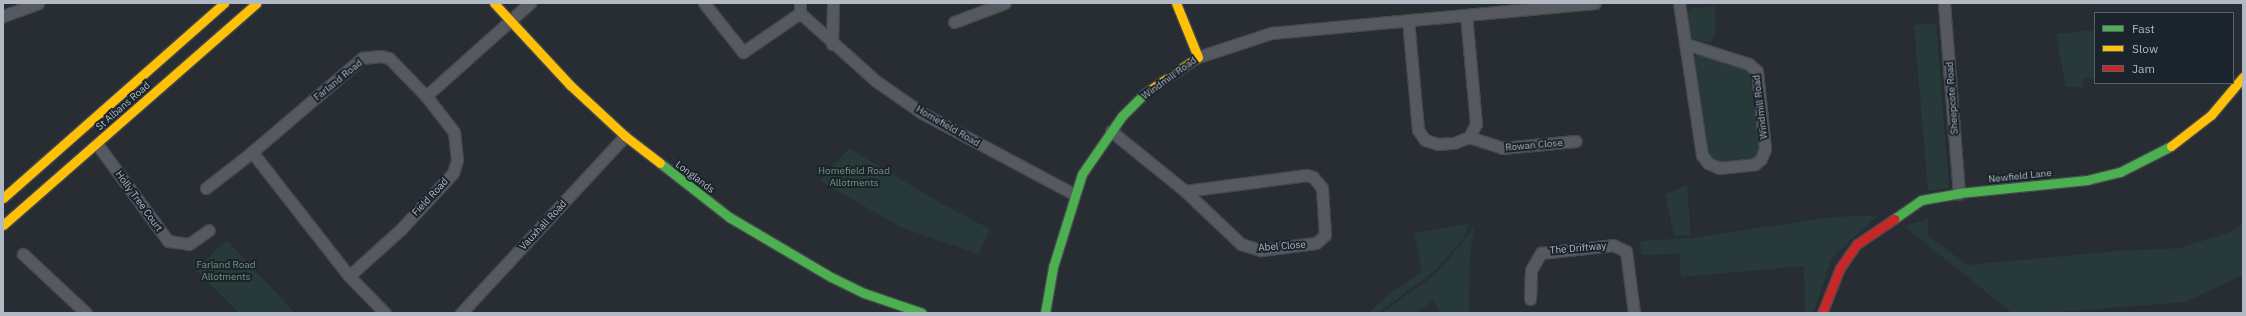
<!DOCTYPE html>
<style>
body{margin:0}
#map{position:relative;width:2246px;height:316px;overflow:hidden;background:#272d32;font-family:"IBM Plex Sans",sans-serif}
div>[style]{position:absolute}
.green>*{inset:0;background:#273939}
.roads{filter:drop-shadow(1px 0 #44494d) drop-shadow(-1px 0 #44494d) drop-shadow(0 1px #44494d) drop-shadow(0 -1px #44494d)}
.street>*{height:11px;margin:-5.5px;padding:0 5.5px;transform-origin:5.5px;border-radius:5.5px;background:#565a60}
.fast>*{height:9px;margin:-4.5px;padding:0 4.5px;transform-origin:4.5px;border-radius:4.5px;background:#4caf50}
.slow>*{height:9px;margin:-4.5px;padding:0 4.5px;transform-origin:4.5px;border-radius:4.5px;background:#ffc107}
.jam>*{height:9px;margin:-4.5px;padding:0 4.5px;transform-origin:4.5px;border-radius:4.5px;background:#c62828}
span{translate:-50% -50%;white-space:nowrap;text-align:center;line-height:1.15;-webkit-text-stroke:4px #1b232c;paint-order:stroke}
.street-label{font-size:10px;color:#b0b9c4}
.park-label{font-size:10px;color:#709776}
.frame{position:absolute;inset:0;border:4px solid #b0b9c4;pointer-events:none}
.legend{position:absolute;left:2094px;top:12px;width:140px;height:72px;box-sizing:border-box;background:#1b232c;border:1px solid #575f69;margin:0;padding:5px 7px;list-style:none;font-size:12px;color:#b0b9c4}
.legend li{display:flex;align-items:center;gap:8px;height:20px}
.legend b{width:20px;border:1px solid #575f69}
</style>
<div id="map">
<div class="green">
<div style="clip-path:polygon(1715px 6px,1715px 36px,1710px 43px,1692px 39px,1689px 34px,1684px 14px,1691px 8px)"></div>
<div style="clip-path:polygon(1936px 23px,1949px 188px,1928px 191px,1914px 25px)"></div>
<div style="clip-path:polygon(2095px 30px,2095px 78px,2083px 79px,2083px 87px,2066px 87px,2056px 34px)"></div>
<div style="clip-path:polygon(1698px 54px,1742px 67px,1750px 74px,1760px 148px,1754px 158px,1721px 163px,1713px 161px,1708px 152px,1690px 66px,1691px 61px)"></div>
<div style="clip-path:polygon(849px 148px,942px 204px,990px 229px,979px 254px,902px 228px,820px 181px)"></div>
<div style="clip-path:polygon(1687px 185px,1691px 235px,1674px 236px,1665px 194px)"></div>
<div style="clip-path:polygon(1878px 215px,1832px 258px,1813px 313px,1805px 313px,1804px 266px,1681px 277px,1679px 254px,1641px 255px,1640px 241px,1691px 238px,1833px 217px)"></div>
<div style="clip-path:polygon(1928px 219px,1928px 235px,1967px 265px,2117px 251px,2180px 248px,2233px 231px,2243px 223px,2243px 275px,2185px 302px,2047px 313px,2012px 313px,1904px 226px)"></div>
<div style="clip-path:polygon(1470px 223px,1463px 239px,1436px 270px,1378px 313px,1368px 313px,1393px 291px,1422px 272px,1414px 233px)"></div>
<div style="clip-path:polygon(1474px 227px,1470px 255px,1469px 313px,1440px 313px,1433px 300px,1416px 313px,1382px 313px,1438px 272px)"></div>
<div style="clip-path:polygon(227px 240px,295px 313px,239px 313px,195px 269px)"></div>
</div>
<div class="roads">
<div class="street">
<div style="left:704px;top:3px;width:63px;rotate:51.5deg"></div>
<div style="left:743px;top:52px;width:69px;rotate:-34.4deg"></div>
<div style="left:800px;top:3px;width:10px;rotate:90deg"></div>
<div style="left:800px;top:13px;width:102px;rotate:41.8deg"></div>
<div style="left:876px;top:81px;width:56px;rotate:34.8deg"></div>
<div style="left:922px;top:113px;width:172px;rotate:28.1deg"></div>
<div style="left:1679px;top:3px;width:154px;rotate:81.4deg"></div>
<div style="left:1702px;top:155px;width:10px;rotate:53deg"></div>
<div style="left:1708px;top:163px;width:12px;rotate:24deg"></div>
<div style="left:1719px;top:168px;width:36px;rotate:-6deg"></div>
<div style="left:1755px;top:164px;width:8px;rotate:-40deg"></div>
<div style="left:1761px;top:159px;width:11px;rotate:-68deg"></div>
<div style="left:1765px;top:149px;width:78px;rotate:-95.9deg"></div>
<div style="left:1757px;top:71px;width:11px;rotate:-139deg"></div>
<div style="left:1749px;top:64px;width:66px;rotate:-162.4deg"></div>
<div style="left:1944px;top:3px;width:191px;rotate:85.5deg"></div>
<div style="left:3px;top:16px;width:37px;rotate:-20deg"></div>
<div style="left:1408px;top:20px;width:110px;rotate:84.8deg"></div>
<div style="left:1418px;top:130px;width:12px;rotate:55deg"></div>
<div style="left:1425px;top:140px;width:14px;rotate:17deg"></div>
<div style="left:1438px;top:144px;width:16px;rotate:-4deg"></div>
<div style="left:1454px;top:143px;width:16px;rotate:-22deg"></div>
<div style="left:1469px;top:137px;width:15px;rotate:-62deg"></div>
<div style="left:1476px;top:124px;width:109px;rotate:-95.2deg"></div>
<div style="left:954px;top:22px;width:54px;rotate:-20.4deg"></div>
<div style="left:832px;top:44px;width:41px;rotate:-88.6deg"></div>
<div style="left:1198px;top:57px;width:77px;rotate:-18.2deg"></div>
<div style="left:1271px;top:33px;width:325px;rotate:-5.3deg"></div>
<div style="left:1111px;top:131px;width:95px;rotate:39deg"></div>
<div style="left:1185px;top:191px;width:77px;rotate:43.4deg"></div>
<div style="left:1241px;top:244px;width:21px;rotate:17deg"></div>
<div style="left:1261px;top:250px;width:55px;rotate:-7.3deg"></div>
<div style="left:1316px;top:243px;width:12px;rotate:-42deg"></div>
<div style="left:1325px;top:235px;width:47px;rotate:-93.7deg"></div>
<div style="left:1322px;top:188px;width:14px;rotate:-129deg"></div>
<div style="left:1313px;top:177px;width:6px;rotate:-162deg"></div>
<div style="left:1307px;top:175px;width:123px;rotate:172.5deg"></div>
<div style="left:1469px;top:137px;width:35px;rotate:18deg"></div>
<div style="left:1502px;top:148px;width:74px;rotate:-5.4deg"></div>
<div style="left:97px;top:144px;width:120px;rotate:53.8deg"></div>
<div style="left:168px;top:241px;width:21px;rotate:8deg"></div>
<div style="left:189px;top:244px;width:24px;rotate:-35deg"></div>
<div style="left:252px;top:152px;width:157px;rotate:52deg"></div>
<div style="left:349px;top:276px;width:52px;rotate:45.8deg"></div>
<div style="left:206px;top:188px;width:58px;rotate:-38deg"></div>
<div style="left:252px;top:152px;width:145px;rotate:-40.5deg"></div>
<div style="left:362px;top:58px;width:19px;rotate:-6deg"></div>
<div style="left:381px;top:56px;width:8px;rotate:14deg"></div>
<div style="left:389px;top:58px;width:53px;rotate:45.8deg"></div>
<div style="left:23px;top:254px;width:86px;rotate:43.1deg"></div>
<div style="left:349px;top:276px;width:70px;rotate:-42.1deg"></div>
<div style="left:401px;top:229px;width:76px;rotate:-47.1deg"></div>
<div style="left:453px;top:173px;width:14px;rotate:-73deg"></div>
<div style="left:457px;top:160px;width:28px;rotate:-96deg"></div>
<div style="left:454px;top:132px;width:46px;rotate:-127.9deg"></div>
<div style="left:426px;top:96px;width:140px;rotate:-41.8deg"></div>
<div style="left:1530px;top:299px;width:29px;rotate:-88deg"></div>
<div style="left:1531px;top:270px;width:20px;rotate:-60deg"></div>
<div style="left:1541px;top:253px;width:72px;rotate:-6.3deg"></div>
<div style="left:1613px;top:245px;width:14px;rotate:25deg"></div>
<div style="left:1626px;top:251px;width:63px;rotate:82.6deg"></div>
<div style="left:461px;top:313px;width:241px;rotate:-47.2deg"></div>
</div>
<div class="fast">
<div style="left:660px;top:163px;width:88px;rotate:38deg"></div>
<div style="left:729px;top:217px;width:118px;rotate:30.5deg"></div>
<div style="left:831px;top:277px;width:37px;rotate:26deg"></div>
<div style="left:864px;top:293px;width:61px;rotate:19deg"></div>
<div style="left:1894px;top:219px;width:33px;rotate:-35deg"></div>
<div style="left:1921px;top:200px;width:39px;rotate:-10deg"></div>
<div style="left:1959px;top:193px;width:129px;rotate:-5.8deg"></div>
<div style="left:2087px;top:180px;width:34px;rotate:-14deg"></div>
<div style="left:2120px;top:172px;width:57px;rotate:-27deg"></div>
<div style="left:1045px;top:313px;width:47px;rotate:-80.1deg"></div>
<div style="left:1053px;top:267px;width:97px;rotate:-72.7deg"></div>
<div style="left:1082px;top:174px;width:70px;rotate:-55.4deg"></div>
<div style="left:1122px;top:116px;width:31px;rotate:-45deg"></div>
</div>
<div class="slow">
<div style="left:494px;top:3px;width:112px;rotate:47.2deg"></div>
<div style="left:570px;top:85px;width:75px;rotate:42.8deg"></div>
<div style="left:625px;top:136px;width:44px;rotate:37.6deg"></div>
<div style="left:1144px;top:94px;width:65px;rotate:-34.4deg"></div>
<div style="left:1198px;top:57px;width:58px;rotate:-112.2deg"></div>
<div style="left:2171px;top:146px;width:51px;rotate:-37.8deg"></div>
<div style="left:2211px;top:115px;width:50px;rotate:-49.9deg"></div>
<div style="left:3px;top:198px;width:295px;rotate:-41.4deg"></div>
<div style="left:3px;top:225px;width:337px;rotate:-41.2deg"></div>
</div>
<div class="jam">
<div style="left:1822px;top:313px;width:48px;rotate:-68.2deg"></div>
<div style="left:1840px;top:268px;width:29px;rotate:-55deg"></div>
<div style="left:1857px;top:244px;width:45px;rotate:-34deg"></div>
</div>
</div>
<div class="street-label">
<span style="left:1169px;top:78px;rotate:-36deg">Windmill Road</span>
<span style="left:338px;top:80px;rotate:-39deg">Farland Road</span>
<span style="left:1952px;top:98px;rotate:-94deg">Sheepcote Road</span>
<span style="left:123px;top:106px;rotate:-41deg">St Albans Road</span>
<span style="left:1760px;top:107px;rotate:-97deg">Windmill Road</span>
<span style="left:948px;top:126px;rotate:30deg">Homefield Road</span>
<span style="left:1534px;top:145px;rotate:-5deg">Rowan Close</span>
<span style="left:2020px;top:176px;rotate:-6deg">Newfield Lane</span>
<span style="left:695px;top:177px;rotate:37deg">Longlands</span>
<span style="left:430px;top:197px;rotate:-47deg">Field Road</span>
<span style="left:139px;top:201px;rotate:54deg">Holly Tree Court</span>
<span style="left:543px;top:225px;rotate:-47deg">Vauxhall Road</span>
<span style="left:1282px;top:246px;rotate:-4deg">Abel Close</span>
<span style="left:1578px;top:248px;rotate:-5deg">The Driftway</span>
</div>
<div class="park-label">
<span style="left:854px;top:176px">Homefield Road<br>Allotments</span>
<span style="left:226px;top:270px">Farland Road<br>Allotments</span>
</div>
<div class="frame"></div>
<ul class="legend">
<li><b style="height:5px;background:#4caf50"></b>Fast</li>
<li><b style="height:5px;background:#ffc107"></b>Slow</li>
<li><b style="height:5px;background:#c62828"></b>Jam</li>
</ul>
</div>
